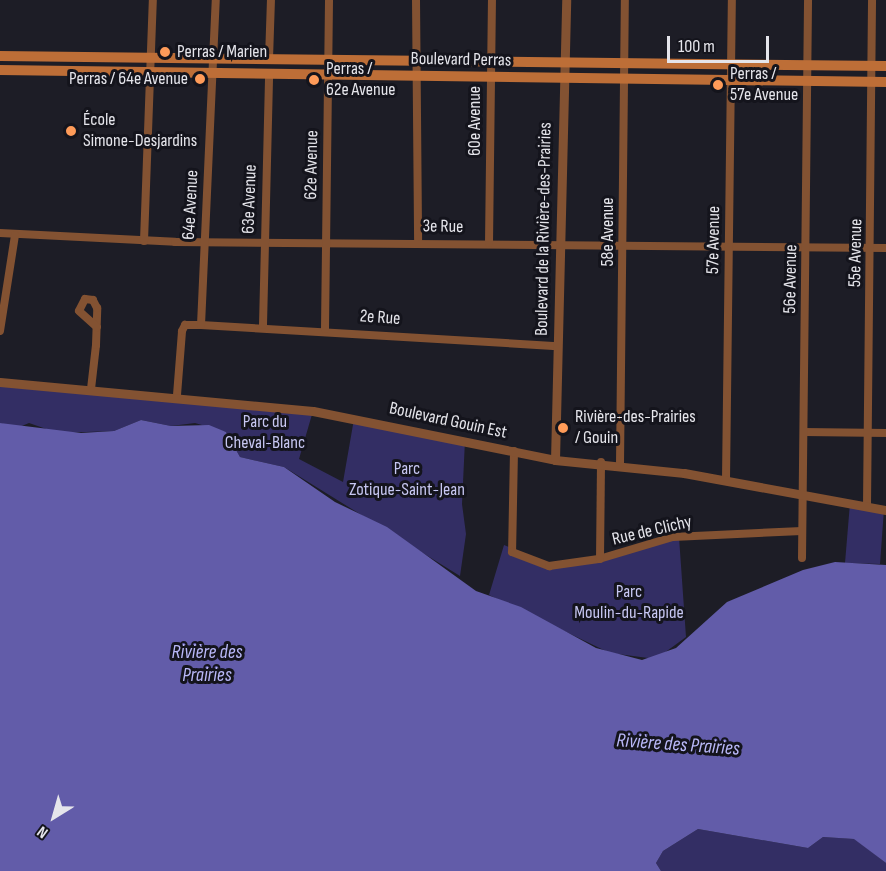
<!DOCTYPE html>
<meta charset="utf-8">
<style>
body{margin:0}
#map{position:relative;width:886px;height:871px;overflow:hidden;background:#1d1d26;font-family:"Sofia Sans Condensed",sans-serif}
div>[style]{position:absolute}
.green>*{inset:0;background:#332e64}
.water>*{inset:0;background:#625ca9}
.minor>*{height:8px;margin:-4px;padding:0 4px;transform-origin:4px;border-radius:4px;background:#835232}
.tertiary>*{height:9px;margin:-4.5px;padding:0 4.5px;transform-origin:4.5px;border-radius:4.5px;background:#835232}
.secondary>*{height:10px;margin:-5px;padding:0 5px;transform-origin:5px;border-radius:5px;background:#bd6e37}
.dots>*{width:16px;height:16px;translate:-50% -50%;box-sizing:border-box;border:3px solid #14141c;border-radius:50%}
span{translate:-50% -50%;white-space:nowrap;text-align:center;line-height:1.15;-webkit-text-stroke:6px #14141c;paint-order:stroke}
.poi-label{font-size:18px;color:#e5e5eb}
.left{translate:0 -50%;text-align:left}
.right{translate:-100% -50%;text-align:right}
.street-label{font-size:18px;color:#e5e5eb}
.park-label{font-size:18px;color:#c7c7f2}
.water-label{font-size:20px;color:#b9b8f8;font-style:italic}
.north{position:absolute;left:24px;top:787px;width:60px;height:60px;-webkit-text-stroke:4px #14141c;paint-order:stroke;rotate:217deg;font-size:16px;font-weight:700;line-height:24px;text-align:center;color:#e5e5eb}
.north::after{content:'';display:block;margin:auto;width:21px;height:27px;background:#e5e5eb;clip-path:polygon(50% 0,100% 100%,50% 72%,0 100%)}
.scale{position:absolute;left:667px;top:36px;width:102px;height:27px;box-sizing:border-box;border:3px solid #e5e5eb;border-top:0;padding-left:8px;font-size:18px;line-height:21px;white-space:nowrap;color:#e5e5eb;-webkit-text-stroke:4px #14141c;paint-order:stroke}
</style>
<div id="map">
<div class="green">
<div style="clip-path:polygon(0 383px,313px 411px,299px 459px,343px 482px,354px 419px,465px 440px,462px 504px,466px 534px,460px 576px,284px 467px,240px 457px,226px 432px,195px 423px,171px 426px,141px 420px,114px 431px,58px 433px,29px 423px,17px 428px,0 423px)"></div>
<div style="clip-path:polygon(850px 503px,884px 509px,880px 564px,845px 563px)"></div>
<div style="clip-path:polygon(679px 537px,686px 637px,656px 659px,610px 653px,489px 595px,504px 545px,556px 566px)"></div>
<div style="clip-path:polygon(698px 829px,808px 848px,823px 837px,855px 839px,886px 863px,886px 871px,661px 871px,656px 863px,663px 851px)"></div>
</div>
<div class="water">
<div style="clip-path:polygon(141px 420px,171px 426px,209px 425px,226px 432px,240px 457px,284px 467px,335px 502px,387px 527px,476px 591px,521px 607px,596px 648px,642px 660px,676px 648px,727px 602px,803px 570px,835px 562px,886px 565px,886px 863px,854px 839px,823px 837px,808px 848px,698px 829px,663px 851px,656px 863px,661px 871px,0 871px,0 423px,81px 433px,114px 431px)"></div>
</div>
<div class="minor">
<div style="left:416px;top:0;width:242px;rotate:89.5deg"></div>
<div style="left:269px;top:59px;width:59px;rotate:-88.1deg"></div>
<div style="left:0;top:233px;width:175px;rotate:2.9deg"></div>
<div style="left:175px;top:242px;width:711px;rotate:0.48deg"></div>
<div style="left:144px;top:241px;width:241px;rotate:-87.9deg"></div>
<div style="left:489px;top:243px;width:243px;rotate:-89.3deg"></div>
<div style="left:201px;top:325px;width:357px;rotate:3.4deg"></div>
<div style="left:263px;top:325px;width:251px;rotate:-88.6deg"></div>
<div style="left:325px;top:329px;width:329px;rotate:-89.3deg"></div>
<div style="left:0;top:331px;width:97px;rotate:-81.1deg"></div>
<div style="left:91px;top:389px;width:44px;rotate:-83.5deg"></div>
<div style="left:96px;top:345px;width:37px;rotate:-88deg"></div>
<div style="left:97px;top:308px;width:9px;rotate:-117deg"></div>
<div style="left:93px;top:300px;width:8px;rotate:-173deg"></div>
<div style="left:85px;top:299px;width:13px;rotate:117deg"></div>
<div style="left:79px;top:311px;width:24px;rotate:42deg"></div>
<div style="left:177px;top:395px;width:64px;rotate:-85.5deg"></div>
<div style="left:182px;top:331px;width:7px;rotate:-63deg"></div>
<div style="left:185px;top:325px;width:16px"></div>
<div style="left:201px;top:325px;width:325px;rotate:-87.4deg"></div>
<div style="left:804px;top:432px;width:82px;rotate:0.7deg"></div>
<div style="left:514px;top:451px;width:101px;rotate:91.1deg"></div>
<div style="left:512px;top:552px;width:40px;rotate:21deg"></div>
<div style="left:549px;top:566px;width:50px;rotate:-8deg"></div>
<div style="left:599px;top:559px;width:77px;rotate:-16.6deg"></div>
<div style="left:673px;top:537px;width:129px;rotate:-2.7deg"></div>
<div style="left:620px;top:464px;width:464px;rotate:-89.4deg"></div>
<div style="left:726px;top:479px;width:479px;rotate:-89.3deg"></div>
<div style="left:867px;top:506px;width:506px;rotate:-89.43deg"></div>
<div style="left:802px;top:558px;width:558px;rotate:-89.38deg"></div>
<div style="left:600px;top:559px;width:97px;rotate:-89.4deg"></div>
</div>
<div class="tertiary">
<div style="left:0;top:382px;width:314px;rotate:5.3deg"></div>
<div style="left:313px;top:411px;width:247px;rotate:11.4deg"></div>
<div style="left:555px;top:460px;width:130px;rotate:5.8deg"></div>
<div style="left:684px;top:473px;width:205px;rotate:10.4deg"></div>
<div style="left:555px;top:460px;width:460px;rotate:-88.6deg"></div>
</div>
<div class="secondary">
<div style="left:0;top:56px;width:886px;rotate:0.65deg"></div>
<div style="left:0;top:70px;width:886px;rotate:0.78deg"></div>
</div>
<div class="dots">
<div style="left:165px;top:52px;background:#fe9b59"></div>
<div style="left:200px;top:79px;background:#fe9b59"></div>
<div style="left:314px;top:80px;background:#fe9b59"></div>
<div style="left:718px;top:85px;background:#fe9b59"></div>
<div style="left:71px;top:131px;background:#fe9b59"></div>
<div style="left:563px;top:428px;background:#fe9b59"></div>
</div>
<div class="poi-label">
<span class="left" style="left:177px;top:52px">Perras / Marien</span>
<span class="left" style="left:326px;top:80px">Perras /<br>62e Avenue</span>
<span class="left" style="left:730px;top:85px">Perras /<br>57e Avenue</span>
<span class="right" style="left:188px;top:79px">Perras / 64e Avenue</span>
<span class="left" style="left:83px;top:131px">École<br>Simone-Desjardins</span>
<span class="left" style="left:575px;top:428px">Rivière-des-Prairies<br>/ Gouin</span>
</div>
<div class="street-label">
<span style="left:461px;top:60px;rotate:1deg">Boulevard Perras</span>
<span style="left:475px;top:121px;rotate:-90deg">60e Avenue</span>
<span style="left:312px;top:165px;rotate:-89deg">62e Avenue</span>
<span style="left:250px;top:199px;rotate:-88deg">63e Avenue</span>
<span style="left:191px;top:205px;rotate:-87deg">64e Avenue</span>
<span style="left:443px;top:227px;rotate:1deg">3e Rue</span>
<span style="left:544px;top:229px;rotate:-89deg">Boulevard de la Rivière-des-Prairies</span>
<span style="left:608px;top:232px;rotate:-90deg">58e Avenue</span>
<span style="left:714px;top:240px;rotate:-89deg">57e Avenue</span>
<span style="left:856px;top:253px;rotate:-89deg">55e Avenue</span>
<span style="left:791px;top:279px;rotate:-89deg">56e Avenue</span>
<span style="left:380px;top:318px;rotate:4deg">2e Rue</span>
<span style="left:448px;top:421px;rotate:12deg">Boulevard Gouin Est</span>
<span style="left:652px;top:531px;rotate:-13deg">Rue de Clichy</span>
</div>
<div class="park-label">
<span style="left:265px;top:433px">Parc du<br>Cheval-Blanc</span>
<span style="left:407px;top:480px">Parc<br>Zotique-Saint-Jean</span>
<span style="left:629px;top:603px">Parc<br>Moulin-du-Rapide</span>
</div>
<div class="water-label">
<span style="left:207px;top:664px">Rivière des<br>Prairies</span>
<span style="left:678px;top:745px;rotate:4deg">Rivière des Prairies</span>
</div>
<div class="north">N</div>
<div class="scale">100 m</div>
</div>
